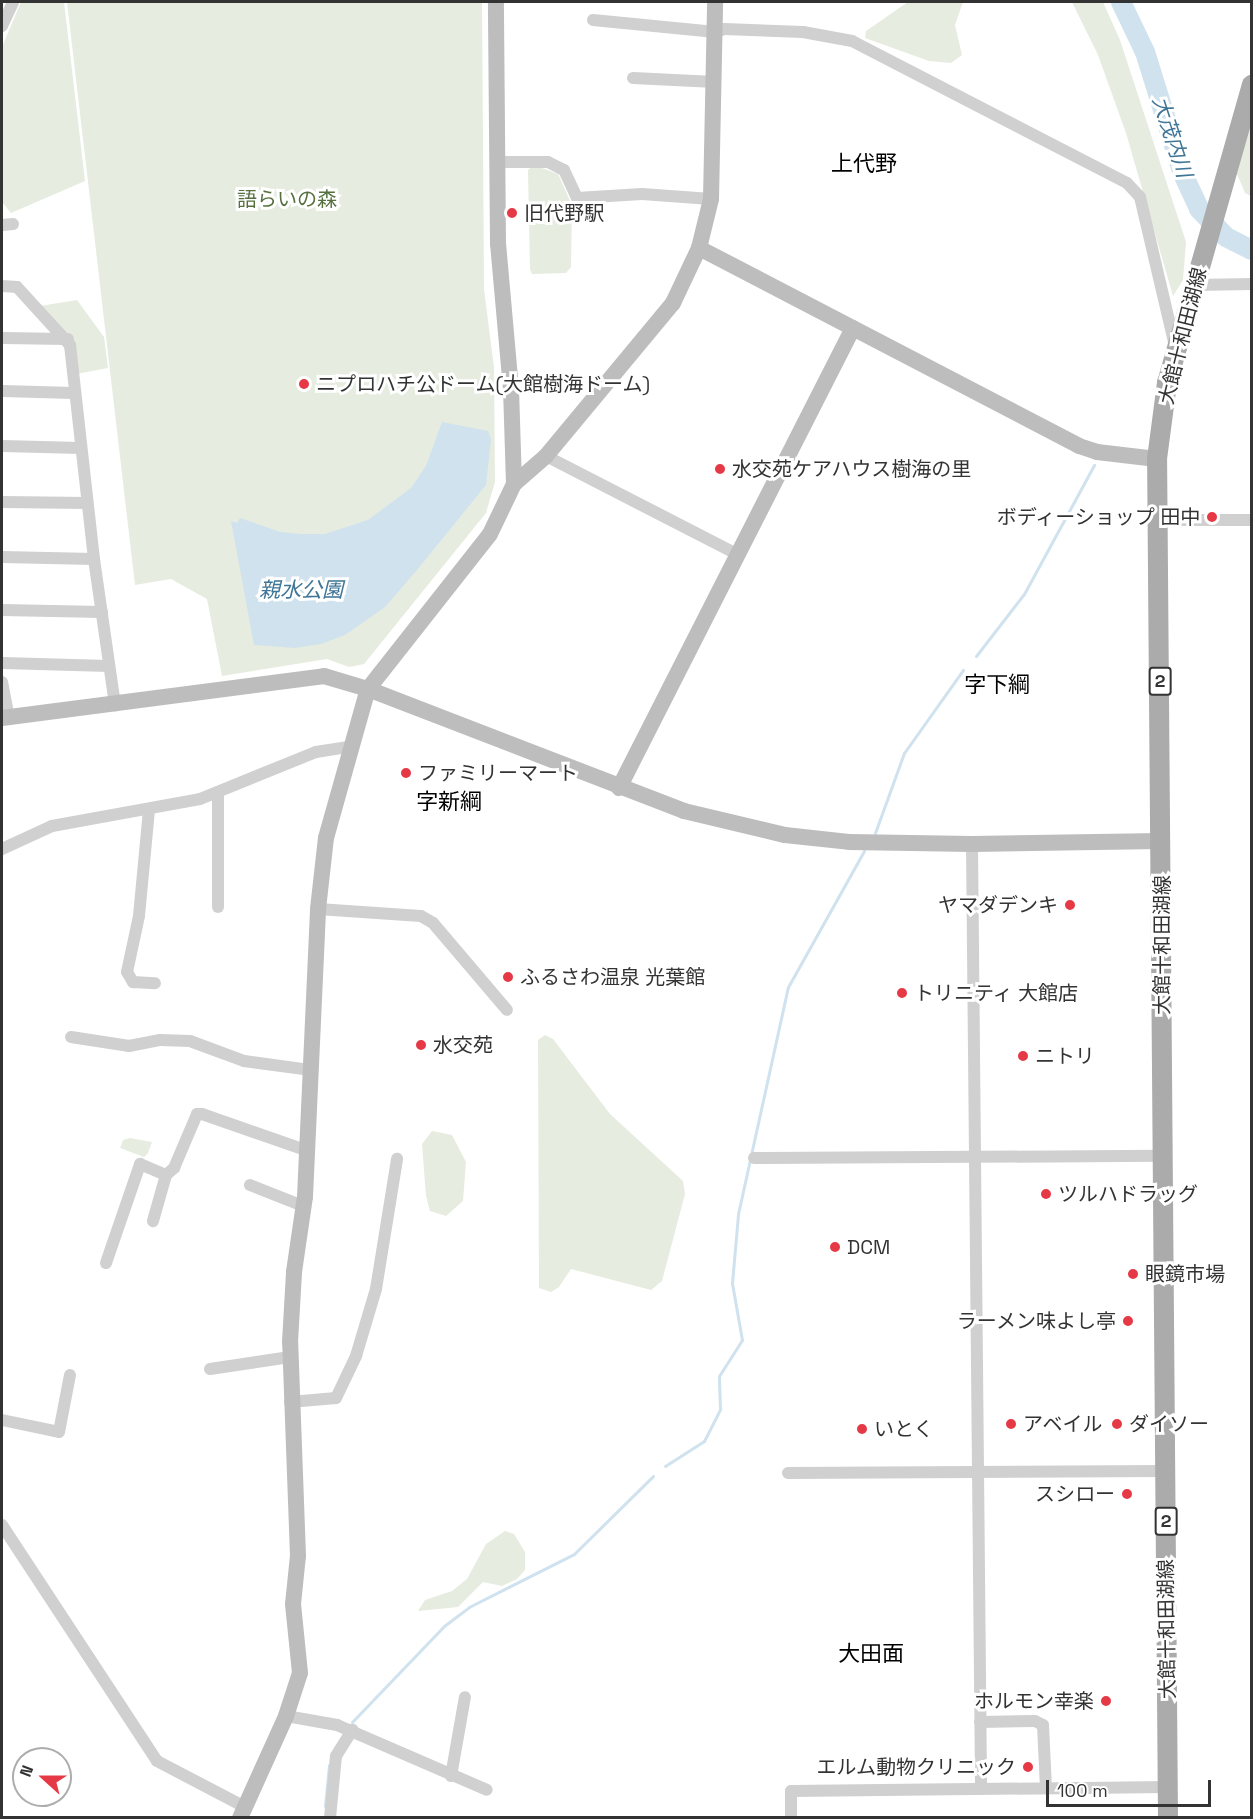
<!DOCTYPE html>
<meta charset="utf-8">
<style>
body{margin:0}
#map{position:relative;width:1253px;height:1819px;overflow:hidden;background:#fff;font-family:"Space Grotesk","Noto Sans JP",sans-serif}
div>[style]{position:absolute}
.green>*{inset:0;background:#e6ecdf}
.water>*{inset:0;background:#cfe2ee}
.stream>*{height:3px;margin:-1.5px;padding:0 1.5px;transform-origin:1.5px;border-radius:1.5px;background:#cfe2ee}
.river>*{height:20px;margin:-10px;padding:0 10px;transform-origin:10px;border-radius:10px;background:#cfe2ee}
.street>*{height:12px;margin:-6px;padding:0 6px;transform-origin:6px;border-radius:6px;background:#d0d0d0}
.secondary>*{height:16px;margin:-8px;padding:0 8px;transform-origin:8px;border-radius:8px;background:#bdbdbd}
.primary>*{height:20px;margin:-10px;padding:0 10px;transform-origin:10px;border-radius:10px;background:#ababab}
.dots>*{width:16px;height:16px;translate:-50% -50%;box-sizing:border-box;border:3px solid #fff;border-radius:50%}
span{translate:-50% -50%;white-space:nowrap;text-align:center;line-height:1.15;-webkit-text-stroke:6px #fff;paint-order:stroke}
.shield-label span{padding:2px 4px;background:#fff;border:2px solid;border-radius:4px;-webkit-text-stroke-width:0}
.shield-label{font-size:18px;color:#333;font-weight:700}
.park-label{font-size:20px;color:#56703f}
.poi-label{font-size:20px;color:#333}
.left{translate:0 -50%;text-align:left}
.right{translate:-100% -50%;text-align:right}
.street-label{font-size:20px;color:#333}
.water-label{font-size:21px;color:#3f7597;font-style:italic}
.quarter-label{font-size:22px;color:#000}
.frame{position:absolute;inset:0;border:3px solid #333;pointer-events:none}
.north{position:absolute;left:12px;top:1747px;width:60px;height:60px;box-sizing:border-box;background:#fff;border:2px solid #adadad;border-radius:50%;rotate:291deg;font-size:16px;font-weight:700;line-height:24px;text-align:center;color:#333}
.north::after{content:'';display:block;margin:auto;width:21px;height:27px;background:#e63946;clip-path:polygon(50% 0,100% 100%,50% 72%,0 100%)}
.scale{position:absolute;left:1046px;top:1780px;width:165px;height:27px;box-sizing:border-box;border:3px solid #333;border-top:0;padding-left:8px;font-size:18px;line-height:21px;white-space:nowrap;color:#333;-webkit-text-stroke:4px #fff;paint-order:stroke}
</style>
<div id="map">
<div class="green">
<div style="clip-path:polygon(21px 2px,64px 2px,85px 181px,11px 213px,2px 202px,2px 47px)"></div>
<div style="clip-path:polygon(67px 2px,482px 2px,484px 289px,494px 368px,495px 482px,486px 513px,364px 664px,349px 667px,327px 659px,222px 676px,207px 599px,171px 579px,135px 585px)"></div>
<div style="clip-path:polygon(908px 2px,963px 2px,955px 25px,962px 55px,951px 63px,929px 61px,865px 38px,866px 31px)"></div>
<div style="clip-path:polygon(1072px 2px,1103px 2px,1120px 40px,1186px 242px,1183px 280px,1173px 296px,1126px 133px,1098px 55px)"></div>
<div style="clip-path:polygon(1251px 114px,1251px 196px,1245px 193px,1237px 174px)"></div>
<div style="clip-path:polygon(534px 165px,558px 174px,572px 205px,571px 267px,566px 273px,532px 274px,530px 269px,528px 170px)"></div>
<div style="clip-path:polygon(77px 300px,104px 337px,108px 368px,76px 374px,72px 342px,40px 306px)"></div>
<div style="clip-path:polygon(545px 1035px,553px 1039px,610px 1114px,683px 1181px,685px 1194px,662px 1281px,651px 1290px,571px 1269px,559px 1287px,551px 1292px,539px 1288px,538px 1040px)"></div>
<div style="clip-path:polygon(432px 1131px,452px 1135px,466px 1162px,463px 1201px,446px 1216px,430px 1211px,426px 1196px,422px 1144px)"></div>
<div style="clip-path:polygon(130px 1138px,152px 1142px,148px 1153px,144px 1157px,120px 1148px,123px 1140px)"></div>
<div style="clip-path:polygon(505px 1531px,514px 1534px,525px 1552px,525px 1570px,517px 1579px,502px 1586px,483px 1582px,458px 1607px,418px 1611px,425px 1600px,452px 1591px,467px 1579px,486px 1544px)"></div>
</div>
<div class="water">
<div style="clip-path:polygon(442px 422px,488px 431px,491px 439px,486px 485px,417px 570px,385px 607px,345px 635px,321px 644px,295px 648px,254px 645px,231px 521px,237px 523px,240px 518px,280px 532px,301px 534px,325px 534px,368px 520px,411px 488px,426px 466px)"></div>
</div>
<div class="stream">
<div style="left:976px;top:656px;width:78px;rotate:-52.3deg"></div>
<div style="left:1024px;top:594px;width:147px;rotate:-61.5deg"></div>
<div style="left:875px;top:833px;width:85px;rotate:-70.1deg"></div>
<div style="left:904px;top:753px;width:102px;rotate:-54.6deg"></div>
<div style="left:665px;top:1466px;width:46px;rotate:-32.7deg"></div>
<div style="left:704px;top:1441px;width:36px;rotate:-63deg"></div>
<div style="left:720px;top:1409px;width:33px;rotate:-92deg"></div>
<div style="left:719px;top:1376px;width:43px;rotate:-57.4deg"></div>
<div style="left:742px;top:1340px;width:58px;rotate:-100deg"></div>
<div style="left:732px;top:1283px;width:69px;rotate:-85deg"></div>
<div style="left:738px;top:1214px;width:232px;rotate:-77.6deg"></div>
<div style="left:788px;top:987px;width:156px;rotate:-60.8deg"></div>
<div style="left:352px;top:1722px;width:133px;rotate:-46.2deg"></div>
<div style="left:444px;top:1626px;width:31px;rotate:-37deg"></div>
<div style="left:469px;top:1607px;width:118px;rotate:-26.8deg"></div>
<div style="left:574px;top:1554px;width:111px;rotate:-44.6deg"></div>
<div style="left:325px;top:1806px;width:41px;rotate:-84.4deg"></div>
</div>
<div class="river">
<div style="left:1121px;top:2px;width:55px;rotate:64.4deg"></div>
<div style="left:1145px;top:52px;width:128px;rotate:72.7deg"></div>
<div style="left:1183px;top:174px;width:38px;rotate:65deg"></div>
<div style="left:1199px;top:209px;width:39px;rotate:46deg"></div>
<div style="left:1226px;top:237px;width:29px;rotate:27deg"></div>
</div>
<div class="street">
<div style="left:593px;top:20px;width:123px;rotate:5.6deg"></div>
<div style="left:715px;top:32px;width:9px;rotate:-18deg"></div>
<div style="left:724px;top:29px;width:79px;rotate:2.2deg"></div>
<div style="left:803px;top:32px;width:50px;rotate:10.4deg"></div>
<div style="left:852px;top:41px;width:309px;rotate:27.3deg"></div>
<div style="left:1127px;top:183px;width:19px;rotate:47deg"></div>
<div style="left:1140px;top:197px;width:153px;rotate:76.8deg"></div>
<div style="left:2px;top:26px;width:26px;rotate:-65deg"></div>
<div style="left:633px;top:78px;width:82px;rotate:2.8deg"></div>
<div style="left:498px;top:162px;width:50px"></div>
<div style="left:548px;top:162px;width:18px;rotate:27deg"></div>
<div style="left:564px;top:170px;width:31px;rotate:65deg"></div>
<div style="left:577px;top:198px;width:65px;rotate:-3.5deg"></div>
<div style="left:642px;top:194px;width:69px;rotate:4.1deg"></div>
<div style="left:2px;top:225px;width:11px;rotate:-5deg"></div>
<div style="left:1195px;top:285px;width:57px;rotate:-1deg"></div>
<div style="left:2px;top:286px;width:15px;rotate:4deg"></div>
<div style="left:17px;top:287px;width:79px;rotate:47.6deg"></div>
<div style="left:70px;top:345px;width:215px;rotate:83.6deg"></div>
<div style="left:94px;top:559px;width:148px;rotate:81.8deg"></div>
<div style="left:2px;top:338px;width:66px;rotate:0.9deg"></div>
<div style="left:2px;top:391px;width:72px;rotate:1.6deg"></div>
<div style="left:2px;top:446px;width:79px;rotate:1.5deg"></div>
<div style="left:546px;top:456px;width:215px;rotate:27.2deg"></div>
<div style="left:2px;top:502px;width:85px;rotate:0.7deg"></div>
<div style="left:1158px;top:520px;width:94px"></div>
<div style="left:2px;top:557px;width:92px;rotate:1.2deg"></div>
<div style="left:2px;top:610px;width:100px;rotate:1.1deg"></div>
<div style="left:2px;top:663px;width:107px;rotate:1.6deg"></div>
<div style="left:2px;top:682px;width:37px;rotate:79deg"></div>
<div style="left:149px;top:810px;width:106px;rotate:95.4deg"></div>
<div style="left:139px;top:916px;width:57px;rotate:102.1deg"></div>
<div style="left:127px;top:972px;width:12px;rotate:59deg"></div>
<div style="left:133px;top:982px;width:22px;rotate:3deg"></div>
<div style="left:972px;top:844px;width:945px;rotate:89.45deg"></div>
<div style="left:2px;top:849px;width:55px;rotate:-24.7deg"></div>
<div style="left:52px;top:826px;width:150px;rotate:-10.3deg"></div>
<div style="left:200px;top:799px;width:125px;rotate:-22.1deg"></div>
<div style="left:316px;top:752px;width:33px;rotate:-9deg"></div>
<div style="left:218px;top:907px;width:115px;rotate:-90deg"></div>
<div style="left:318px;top:909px;width:103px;rotate:3.9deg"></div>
<div style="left:421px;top:916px;width:14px;rotate:30deg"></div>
<div style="left:433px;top:923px;width:114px;rotate:49.6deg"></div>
<div style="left:71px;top:1037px;width:59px;rotate:8.8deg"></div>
<div style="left:129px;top:1046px;width:32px;rotate:-11deg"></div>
<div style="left:160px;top:1040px;width:30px;rotate:2deg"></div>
<div style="left:190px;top:1041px;width:58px;rotate:20.3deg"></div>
<div style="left:244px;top:1061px;width:68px;rotate:7.7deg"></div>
<div style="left:754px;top:1158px;width:407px;rotate:-0.3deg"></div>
<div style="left:166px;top:1175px;width:11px;rotate:-41deg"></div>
<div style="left:174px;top:1168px;width:59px;rotate:-66.9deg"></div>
<div style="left:197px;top:1114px;width:5px"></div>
<div style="left:202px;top:1114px;width:112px;rotate:19.2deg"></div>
<div style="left:250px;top:1185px;width:57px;rotate:21.6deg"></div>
<div style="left:106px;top:1263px;width:105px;rotate:-71deg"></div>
<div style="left:140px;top:1164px;width:28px;rotate:23deg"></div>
<div style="left:166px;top:1175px;width:48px;rotate:105.8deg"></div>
<div style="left:210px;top:1369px;width:81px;rotate:-8.5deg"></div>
<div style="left:290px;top:1402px;width:46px;rotate:-5deg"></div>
<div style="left:336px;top:1398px;width:47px;rotate:-64.5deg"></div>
<div style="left:356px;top:1356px;width:70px;rotate:-73.4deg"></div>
<div style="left:376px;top:1289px;width:132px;rotate:-80.8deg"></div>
<div style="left:2px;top:1420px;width:58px;rotate:11.9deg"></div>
<div style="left:59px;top:1432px;width:58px;rotate:-79.1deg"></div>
<div style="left:788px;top:1473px;width:377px;rotate:-0.3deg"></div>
<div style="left:2px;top:1525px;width:282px;rotate:56.7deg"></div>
<div style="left:157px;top:1761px;width:99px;rotate:27.6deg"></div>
<div style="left:286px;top:1716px;width:52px;rotate:10deg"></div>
<div style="left:337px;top:1725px;width:163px;rotate:23.4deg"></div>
<div style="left:980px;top:1722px;width:55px;rotate:-1deg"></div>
<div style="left:1035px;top:1721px;width:9px;rotate:27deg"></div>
<div style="left:1043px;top:1725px;width:63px;rotate:87.3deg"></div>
<div style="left:451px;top:1776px;width:80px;rotate:-80deg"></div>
<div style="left:330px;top:1818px;width:62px;rotate:-84.5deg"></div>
<div style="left:336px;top:1756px;width:31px;rotate:-58deg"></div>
<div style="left:791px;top:1818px;width:27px;rotate:-90deg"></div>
<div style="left:791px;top:1791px;width:377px;rotate:-0.6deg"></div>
</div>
<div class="secondary">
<div style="left:699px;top:248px;width:428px;rotate:27.5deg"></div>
<div style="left:1079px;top:446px;width:19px;rotate:18deg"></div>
<div style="left:1097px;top:452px;width:60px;rotate:6.7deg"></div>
<div style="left:514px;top:484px;width:43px;rotate:-41.2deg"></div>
<div style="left:546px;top:456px;width:199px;rotate:-50.3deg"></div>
<div style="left:673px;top:303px;width:61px;rotate:-64.7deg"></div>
<div style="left:699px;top:248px;width:50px;rotate:-76.2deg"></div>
<div style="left:711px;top:199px;width:197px;rotate:-88.8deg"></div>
<div style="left:2px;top:718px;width:325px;rotate:-7.4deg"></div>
<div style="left:324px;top:676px;width:46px;rotate:16.5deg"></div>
<div style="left:368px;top:689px;width:339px;rotate:21.1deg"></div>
<div style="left:684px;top:811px;width:104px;rotate:13.4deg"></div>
<div style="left:785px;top:835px;width:64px;rotate:6.2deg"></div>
<div style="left:849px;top:842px;width:123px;rotate:0.9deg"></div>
<div style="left:972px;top:844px;width:189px;rotate:-0.9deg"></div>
<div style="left:619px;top:788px;width:516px;rotate:-63.04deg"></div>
<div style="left:240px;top:1818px;width:112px;rotate:-65.7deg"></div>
<div style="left:286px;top:1716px;width:45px;rotate:-72deg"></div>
<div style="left:300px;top:1673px;width:69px;rotate:-95.8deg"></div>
<div style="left:293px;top:1604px;width:48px;rotate:-84.1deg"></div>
<div style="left:298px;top:1556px;width:214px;rotate:-92.1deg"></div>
<div style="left:290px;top:1342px;width:70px;rotate:-86.7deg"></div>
<div style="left:294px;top:1272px;width:76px;rotate:-81.7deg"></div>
<div style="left:305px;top:1197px;width:288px;rotate:-87.4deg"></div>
<div style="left:318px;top:909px;width:71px;rotate:-83.6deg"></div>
<div style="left:326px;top:838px;width:155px;rotate:-74.3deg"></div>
<div style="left:368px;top:689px;width:197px;rotate:-51.8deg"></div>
<div style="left:490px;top:534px;width:55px;rotate:-64.4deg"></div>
<div style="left:514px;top:484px;width:95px;rotate:-91.8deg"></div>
<div style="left:511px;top:389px;width:146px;rotate:-95.1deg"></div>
<div style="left:498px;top:244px;width:242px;rotate:-90.5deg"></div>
</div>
<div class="primary">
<div style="left:1168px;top:1818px;width:1359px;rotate:-90.46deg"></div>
<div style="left:1157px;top:459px;width:77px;rotate:-82.5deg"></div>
<div style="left:1167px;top:383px;width:310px;rotate:-74.1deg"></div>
</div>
<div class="dots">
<div style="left:512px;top:213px;background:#e63946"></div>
<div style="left:304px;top:384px;background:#e63946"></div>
<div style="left:720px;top:469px;background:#e63946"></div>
<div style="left:1212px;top:517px;background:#e63946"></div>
<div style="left:406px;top:773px;background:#e63946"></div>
<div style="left:1070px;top:905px;background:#e63946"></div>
<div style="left:508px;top:977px;background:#e63946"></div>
<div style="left:902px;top:993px;background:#e63946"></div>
<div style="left:421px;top:1045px;background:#e63946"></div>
<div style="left:1023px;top:1056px;background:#e63946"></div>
<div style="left:1046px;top:1194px;background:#e63946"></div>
<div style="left:835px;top:1247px;background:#e63946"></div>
<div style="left:1133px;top:1274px;background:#e63946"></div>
<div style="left:1128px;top:1321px;background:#e63946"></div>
<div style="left:1011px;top:1424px;background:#e63946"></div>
<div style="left:1117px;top:1424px;background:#e63946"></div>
<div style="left:862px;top:1429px;background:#e63946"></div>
<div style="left:1127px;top:1494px;background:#e63946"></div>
<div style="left:1106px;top:1701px;background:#e63946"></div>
<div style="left:1028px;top:1767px;background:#e63946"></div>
</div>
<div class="shield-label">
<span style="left:1160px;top:681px">2</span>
<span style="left:1166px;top:1521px">2</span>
</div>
<div class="park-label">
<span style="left:287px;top:199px">語らいの森</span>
</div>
<div class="poi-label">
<span class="left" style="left:524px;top:213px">旧代野駅</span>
<span class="left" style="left:316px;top:384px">ニプロハチ公ドーム(大館樹海ドーム)</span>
<span class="left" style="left:732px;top:469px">水交苑ケアハウス樹海の里</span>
<span class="right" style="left:1200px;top:517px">ボディーショップ 田中</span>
<span class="left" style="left:418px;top:773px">ファミリーマート</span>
<span class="right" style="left:1058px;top:905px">ヤマダデンキ</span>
<span class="left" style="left:520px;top:977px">ふるさわ温泉 光葉館</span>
<span class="left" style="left:914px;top:993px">トリニティ 大館店</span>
<span class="left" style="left:433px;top:1045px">水交苑</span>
<span class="left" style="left:1035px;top:1056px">ニトリ</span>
<span class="left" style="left:1058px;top:1194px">ツルハドラッグ</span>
<span class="left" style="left:847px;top:1247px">DCM</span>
<span class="left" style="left:1145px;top:1274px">眼鏡市場</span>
<span class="right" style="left:1116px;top:1321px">ラーメン味よし亭</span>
<span class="left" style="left:1023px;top:1424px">アベイル</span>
<span class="left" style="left:1129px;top:1424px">ダイソー</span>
<span class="left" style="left:874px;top:1429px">いとく</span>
<span class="right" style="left:1115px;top:1494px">スシロー</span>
<span class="right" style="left:1094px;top:1701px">ホルモン幸楽</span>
<span class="right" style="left:1016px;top:1767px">エルム動物クリニック</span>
</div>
<div class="street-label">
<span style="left:1183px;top:336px;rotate:-76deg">大館十和田湖線</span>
<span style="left:1162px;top:945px;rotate:-90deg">大館十和田湖線</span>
<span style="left:1167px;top:1629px;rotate:-91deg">大館十和田湖線</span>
</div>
<div class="water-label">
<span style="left:1172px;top:137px;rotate:72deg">大茂内川</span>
<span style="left:301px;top:590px">親水公園</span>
</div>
<div class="quarter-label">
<span style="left:864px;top:164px">上代野</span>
<span style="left:997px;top:685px">字下綱</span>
<span style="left:449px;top:802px">字新綱</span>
<span style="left:871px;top:1654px">大田面</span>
</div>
<div class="frame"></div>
<div class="north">N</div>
<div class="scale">100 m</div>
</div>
